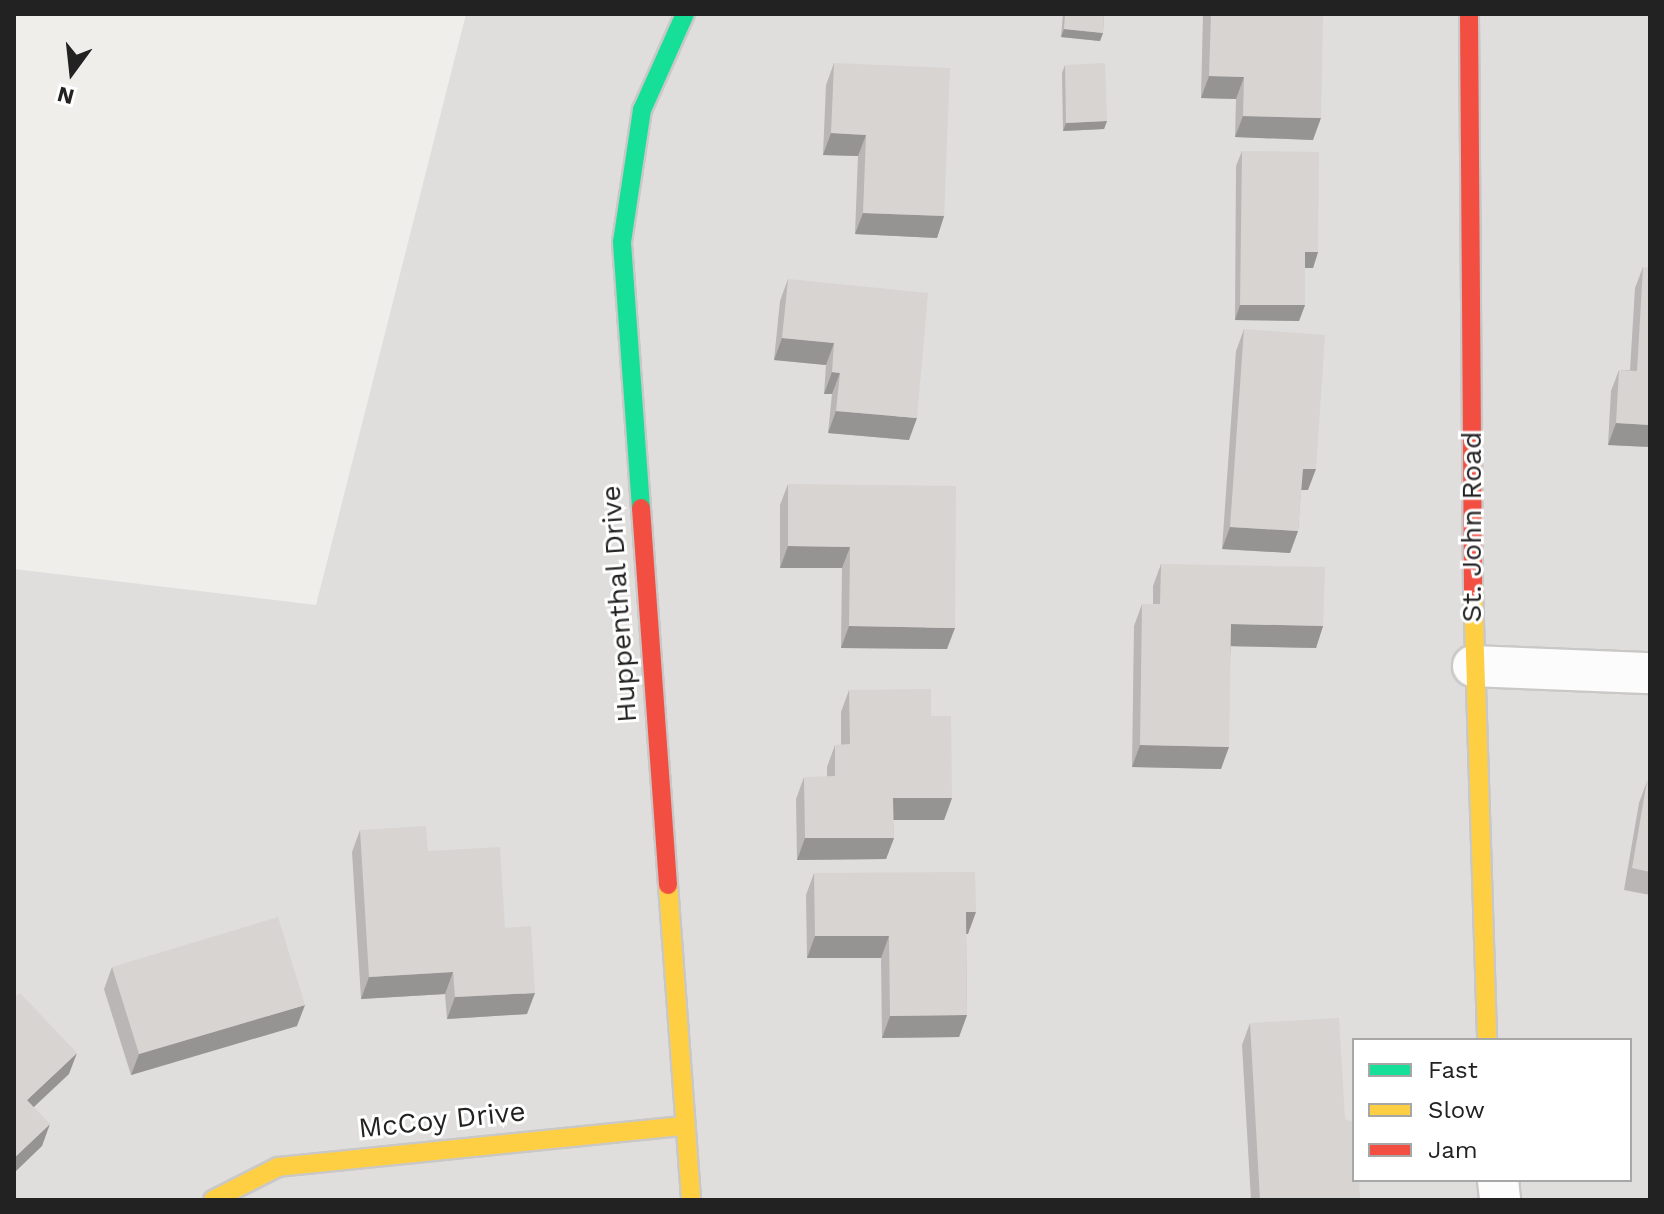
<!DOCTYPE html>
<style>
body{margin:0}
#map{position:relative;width:1664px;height:1214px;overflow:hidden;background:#f0eeeb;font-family:"Work Sans",sans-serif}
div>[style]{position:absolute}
.residential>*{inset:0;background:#dfdedc}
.roads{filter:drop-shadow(2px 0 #c9c8c7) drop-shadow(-2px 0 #c9c8c7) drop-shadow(0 2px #c9c8c7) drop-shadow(0 -2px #c9c8c7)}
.street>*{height:40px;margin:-20px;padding:0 20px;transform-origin:20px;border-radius:20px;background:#fdfcfc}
.fast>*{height:18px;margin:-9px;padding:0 9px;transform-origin:9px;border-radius:9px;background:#16e098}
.slow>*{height:18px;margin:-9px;padding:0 9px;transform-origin:9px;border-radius:9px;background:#ffcf43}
.jam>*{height:18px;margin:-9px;padding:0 9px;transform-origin:9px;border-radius:9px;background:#f24e42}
.wall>*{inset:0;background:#b9b6b5}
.shaded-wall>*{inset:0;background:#969493}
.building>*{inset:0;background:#d7d4d2}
span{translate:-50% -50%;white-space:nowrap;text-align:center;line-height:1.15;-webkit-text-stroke:6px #fff;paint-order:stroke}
.street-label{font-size:28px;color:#222}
.frame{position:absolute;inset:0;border:16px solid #222;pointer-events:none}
.legend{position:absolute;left:1352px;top:1038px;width:280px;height:144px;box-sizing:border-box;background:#fff;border:2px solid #a7a7a7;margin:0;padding:10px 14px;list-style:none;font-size:24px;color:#222}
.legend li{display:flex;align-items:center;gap:16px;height:40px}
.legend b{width:40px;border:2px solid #a7a7a7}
.north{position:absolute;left:32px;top:32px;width:80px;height:80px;-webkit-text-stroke:6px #fff;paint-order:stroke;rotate:195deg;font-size:22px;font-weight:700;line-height:32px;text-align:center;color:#222}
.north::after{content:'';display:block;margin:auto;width:28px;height:36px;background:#222;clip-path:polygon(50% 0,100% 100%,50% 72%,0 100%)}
</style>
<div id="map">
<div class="residential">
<div style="clip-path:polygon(evenodd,466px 14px,1650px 14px,1650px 1200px,14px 1200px,14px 569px,316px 605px,466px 14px,1354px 1040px,1630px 1040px,1630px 1180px,1354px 1180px,1354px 1040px)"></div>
</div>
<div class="roads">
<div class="street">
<div style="left:1473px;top:666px;width:177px;rotate:2.3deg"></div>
<div style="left:1498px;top:1180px;width:20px;rotate:84deg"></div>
</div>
<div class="fast">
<div style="left:641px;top:508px;width:267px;rotate:-94.1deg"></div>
<div style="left:622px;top:242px;width:134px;rotate:-81.4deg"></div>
<div style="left:642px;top:110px;width:105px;rotate:-65.9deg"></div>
</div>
<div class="slow">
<div style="left:1473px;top:590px;width:450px;rotate:88.2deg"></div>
<div style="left:668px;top:885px;width:316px;rotate:85.8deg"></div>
<div style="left:213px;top:1200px;width:73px;rotate:-26.9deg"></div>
<div style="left:278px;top:1167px;width:408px;rotate:-5.8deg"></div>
</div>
<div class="jam">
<div style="left:1469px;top:14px;width:576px;rotate:89.6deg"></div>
<div style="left:641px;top:508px;width:378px;rotate:85.9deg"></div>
</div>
</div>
<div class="wall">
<div style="clip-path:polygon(1063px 14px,1104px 14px,1103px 33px,1100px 41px,1061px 37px)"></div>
<div style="clip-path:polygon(1203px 14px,1323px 14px,1313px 140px,1235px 137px,1236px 99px,1201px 98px)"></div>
<div style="clip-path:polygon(834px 63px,944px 216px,937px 238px,855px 234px,858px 156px,823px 155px,826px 85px)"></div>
<div style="clip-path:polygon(1065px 65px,1107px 121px,1104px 129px,1063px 131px,1062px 73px)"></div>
<div style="clip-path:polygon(1242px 151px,1318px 252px,1313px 268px,1305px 268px,1305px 305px,1299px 321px,1235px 320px,1236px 166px)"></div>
<div style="clip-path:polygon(1643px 267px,1650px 447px,1608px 445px,1611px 391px,1619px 370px,1630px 370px,1635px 288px)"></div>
<div style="clip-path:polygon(788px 279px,909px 440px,828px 433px,832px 394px,824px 394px,826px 365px,774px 360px,780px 301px)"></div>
<div style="clip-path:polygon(1244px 329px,1308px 490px,1301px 490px,1298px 531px,1290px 553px,1222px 549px,1236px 351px)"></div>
<div style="clip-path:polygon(788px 484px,947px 649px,841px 648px,842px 568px,780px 568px,780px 505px)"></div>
<div style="clip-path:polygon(1161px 564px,1323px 626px,1316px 648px,1231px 646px,1221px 769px,1132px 767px,1134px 626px,1142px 604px,1153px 604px,1153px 586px)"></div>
<div style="clip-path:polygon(849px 690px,931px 716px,952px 798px,944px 820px,893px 820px,894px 838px,886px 859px,797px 860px,796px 799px,804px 777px,827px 777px,827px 767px,835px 745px,841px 745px,841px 712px)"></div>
<div style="clip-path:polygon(1647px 781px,1650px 782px,1650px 895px,1624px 890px,1639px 803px)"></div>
<div style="clip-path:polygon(360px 830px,428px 851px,505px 928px,527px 1014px,447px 1019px,445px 994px,361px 999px,352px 852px)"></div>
<div style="clip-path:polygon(814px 873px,968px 934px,966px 934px,967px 1015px,959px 1037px,882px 1038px,881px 958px,807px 958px,806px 895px)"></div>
<div style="clip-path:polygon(112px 967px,297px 1026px,131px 1075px,104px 989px)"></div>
<div style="clip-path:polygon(1250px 1023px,1345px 1119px,1360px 1200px,1251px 1200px,1242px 1045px)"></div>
</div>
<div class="shaded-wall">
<div style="clip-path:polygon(1064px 29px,1103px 33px,1100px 41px,1061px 37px)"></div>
<div style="clip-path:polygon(1209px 76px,1244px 77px,1236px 99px,1201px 98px)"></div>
<div style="clip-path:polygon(1243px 116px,1321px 118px,1313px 140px,1235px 137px)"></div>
<div style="clip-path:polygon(1107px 121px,1104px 129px,1063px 131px,1066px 123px)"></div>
<div style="clip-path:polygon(831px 133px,866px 135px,858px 156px,823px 155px)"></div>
<div style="clip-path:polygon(863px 213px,944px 216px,937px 238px,855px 234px)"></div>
<div style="clip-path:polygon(1305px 252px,1318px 252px,1313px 268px,1300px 268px)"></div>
<div style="clip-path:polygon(1240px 305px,1305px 305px,1299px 321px,1235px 320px)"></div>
<div style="clip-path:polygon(782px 338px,834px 343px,826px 365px,774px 360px)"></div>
<div style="clip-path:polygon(832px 372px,840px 373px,832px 394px,824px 394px)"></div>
<div style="clip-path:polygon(836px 411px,917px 418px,909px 440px,828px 433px)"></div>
<div style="clip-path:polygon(1616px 423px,1650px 425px,1650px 447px,1608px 445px)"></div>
<div style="clip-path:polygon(1303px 469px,1316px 469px,1308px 490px,1295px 490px)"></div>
<div style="clip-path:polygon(1230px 527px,1298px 531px,1290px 553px,1222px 549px)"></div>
<div style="clip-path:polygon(788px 546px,850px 547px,842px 568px,780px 568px)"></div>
<div style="clip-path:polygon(1231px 624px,1323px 626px,1316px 648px,1223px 646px)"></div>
<div style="clip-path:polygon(849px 626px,955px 628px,947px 649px,841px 648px)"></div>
<div style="clip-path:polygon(1140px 745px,1229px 747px,1221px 769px,1132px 767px)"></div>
<div style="clip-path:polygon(893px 798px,952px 798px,944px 820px,885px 820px)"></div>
<div style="clip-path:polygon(805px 838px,894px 838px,886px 859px,797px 860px)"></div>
<div style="clip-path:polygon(966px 912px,976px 912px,968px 934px,958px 934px)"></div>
<div style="clip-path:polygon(815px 936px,889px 936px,881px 958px,807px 958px)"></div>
<div style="clip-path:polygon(453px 972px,445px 994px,361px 999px,369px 977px)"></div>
<div style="clip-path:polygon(535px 993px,527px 1014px,447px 1019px,455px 997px)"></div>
<div style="clip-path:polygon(305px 1005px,297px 1026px,131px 1075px,139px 1054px)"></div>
<div style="clip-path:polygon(967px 1015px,959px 1037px,882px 1038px,890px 1016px)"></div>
<div style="clip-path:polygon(77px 1053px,69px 1074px,19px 1121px,27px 1100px)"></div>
<div style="clip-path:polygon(50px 1124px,42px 1146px,14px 1173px,14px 1158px)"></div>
</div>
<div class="building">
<div style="clip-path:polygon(1065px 14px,1104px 14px,1103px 33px,1064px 29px)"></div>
<div style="clip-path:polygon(1211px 14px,1323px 14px,1321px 118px,1243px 116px,1244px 77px,1209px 76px)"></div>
<div style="clip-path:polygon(834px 63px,950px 68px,944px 216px,863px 213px,866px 135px,831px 133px)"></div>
<div style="clip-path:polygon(1105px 63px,1107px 121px,1066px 123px,1065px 65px)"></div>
<div style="clip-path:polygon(1242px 151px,1319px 152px,1318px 252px,1305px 252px,1305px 305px,1240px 305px)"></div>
<div style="clip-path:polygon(1643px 267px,1650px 267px,1650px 425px,1616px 423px,1619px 370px,1637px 371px)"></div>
<div style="clip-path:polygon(788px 279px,928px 293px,917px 418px,836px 411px,840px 373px,832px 372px,834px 343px,782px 338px)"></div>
<div style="clip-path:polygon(1244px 329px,1325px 335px,1316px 469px,1303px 469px,1298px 531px,1230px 527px)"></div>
<div style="clip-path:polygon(788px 484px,956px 486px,955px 628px,849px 626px,850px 547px,788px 546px)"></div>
<div style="clip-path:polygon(1161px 564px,1325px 567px,1323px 626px,1231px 624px,1229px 747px,1140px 745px,1142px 604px,1160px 604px)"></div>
<div style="clip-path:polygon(931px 689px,931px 716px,951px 716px,952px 798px,893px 798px,894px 838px,805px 838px,804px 777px,835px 776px,835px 745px,850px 744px,849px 690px)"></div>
<div style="clip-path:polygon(1647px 781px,1650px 782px,1650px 872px,1632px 868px)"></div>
<div style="clip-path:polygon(426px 826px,428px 851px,500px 847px,505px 928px,531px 926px,535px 993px,455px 997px,453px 972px,369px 977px,360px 830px)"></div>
<div style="clip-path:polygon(975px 872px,976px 912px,966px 912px,967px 1015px,890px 1016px,889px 936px,815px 936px,814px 873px)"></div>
<div style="clip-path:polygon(278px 917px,305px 1005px,139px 1054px,112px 967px)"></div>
<div style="clip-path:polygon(20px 993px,77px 1053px,27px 1100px,50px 1124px,14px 1158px,14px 998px)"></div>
<div style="clip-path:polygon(1339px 1018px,1345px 1119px,1354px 1122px,1354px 1180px,1359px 1180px,1360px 1200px,1260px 1200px,1250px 1023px)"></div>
</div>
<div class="street-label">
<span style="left:1472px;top:527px;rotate:-90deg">St. John Road</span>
<span style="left:619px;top:604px;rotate:-94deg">Huppenthal Drive</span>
<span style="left:442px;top:1120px;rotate:-6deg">McCoy Drive</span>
</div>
<div class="frame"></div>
<ul class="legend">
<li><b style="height:10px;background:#16e098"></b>Fast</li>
<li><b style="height:10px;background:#ffcf43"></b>Slow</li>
<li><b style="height:10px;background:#f24e42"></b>Jam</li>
</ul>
<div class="north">N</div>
</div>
